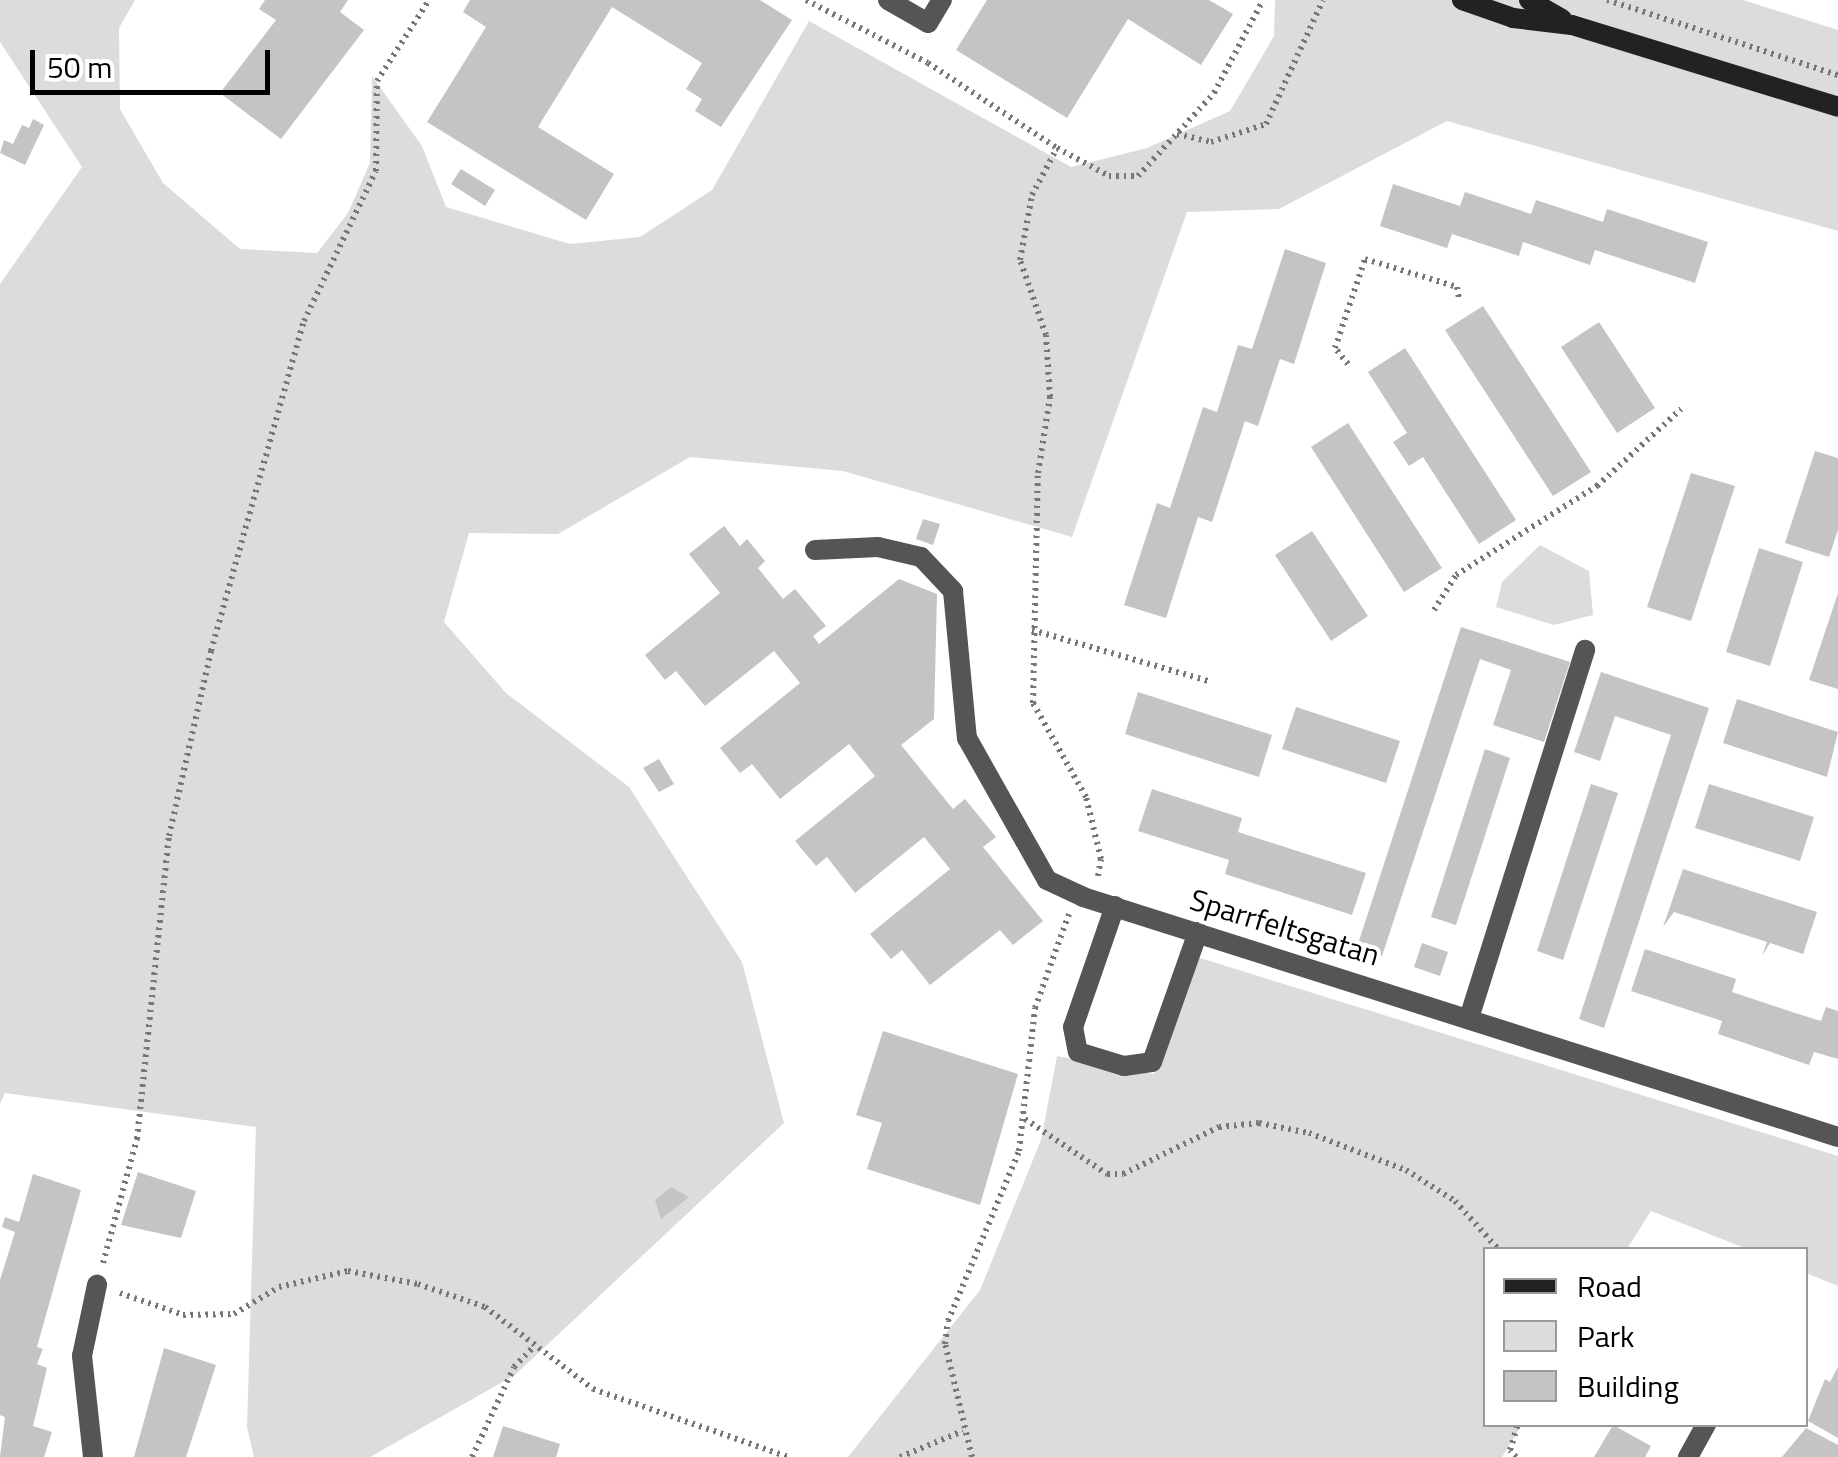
<!DOCTYPE html>
<style>
body{margin:0}
#map{position:relative;width:1838px;height:1457px;overflow:hidden;background:#fff;font-family:"Titillium Web",sans-serif}
div>[style]{position:absolute}
.green>*{inset:0;background:#dcdcdc}
.building>*{inset:0;background:#c4c4c4}
.path>*{height:6px;margin-top:-3px;transform-origin:0;background:repeating-linear-gradient(90deg,#777 0 2.5px,transparent 0 7.5px)}
.lane>*{height:20px;margin:-10px;padding:0 10px;transform-origin:10px;border-radius:10px;background:#555}
.street>*{height:20px;margin:-10px;padding:0 10px;transform-origin:10px;border-radius:10px;background:#555}
.secondary>*{height:20px;margin:-10px;padding:0 10px;transform-origin:10px;border-radius:10px;background:#222}
span{translate:-50% -50%;white-space:nowrap;text-align:center;line-height:1.15;-webkit-text-stroke:8px #fff;paint-order:stroke}
.street-label{font-size:30px;color:#000}
.legend{position:absolute;left:1483px;top:1247px;width:325px;height:180px;box-sizing:border-box;background:#fff;border:2px solid #999;margin:0;padding:12px 18px;list-style:none;font-size:30px;color:#000}
.legend li{display:flex;align-items:center;gap:20px;height:50px}
.legend b{width:50px;border:2px solid #999}
.scale{position:absolute;left:30px;top:50px;width:240px;height:45px;box-sizing:border-box;border:5px solid #000;border-top:0;padding-left:12px;font-size:30px;line-height:35px;white-space:nowrap;color:#000;-webkit-text-stroke:8px #fff;paint-order:stroke}
</style>
<div id="map">
<div class="green">
<div style="clip-path:polygon(0 0,135px 0,119px 28px,120px 109px,163px 183px,240px 249px,317px 253px,348px 213px,370px 163px,372px 76px,422px 146px,446px 207px,570px 244px,640px 237px,712px 190px,809px 21px,1071px 167px,1147px 148px,1230px 111px,1274px 36px,1275px 0,1743px 0,1838px 30px,1838px 231px,1447px 121px,1279px 209px,1187px 212px,1072px 537px,843px 471px,690px 457px,558px 534px,469px 533px,444px 622px,506px 693px,629px 787px,742px 962px,784px 1123px,515px 1375px,370px 1457px,254px 1457px,247px 1427px,256px 1127px,5px 1093px,0 1104px,0 284px,82px 167px,0 42px)"></div>
<div style="clip-path:polygon(1540px 545px,1589px 571px,1593px 615px,1554px 625px,1496px 607px,1502px 582px)"></div>
<div style="clip-path:polygon(1197px 957px,1838px 1156px,1838px 1286px,1806px 1273px,1806px 1250px,1747px 1249px,1651px 1211px,1627px 1249px,1486px 1250px,1486px 1424px,1522px 1425px,1502px 1457px,848px 1457px,980px 1290px,1041px 1140px,1057px 1056px,1154px 1074px)"></div>
</div>
<div class="building">
<div style="clip-path:polygon(265px 0,348px 0,340px 12px,364px 30px,281px 139px,220px 93px,276px 20px,259px 9px)"></div>
<div style="clip-path:polygon(470px 0,760px 0,792px 20px,721px 127px,695px 111px,702px 99px,686px 89px,702px 63px,612px 7px,538px 127px,614px 174px,586px 220px,427px 122px,486px 27px,463px 12px)"></div>
<div style="clip-path:polygon(987px 0,1209px 0,1233px 14px,1201px 65px,1128px 19px,1067px 118px,956px 50px)"></div>
<div style="clip-path:polygon(33px 119px,44px 125px,25px 165px,0 153px,4px 140px,13px 144px,22px 125px,29px 128px)"></div>
<div style="clip-path:polygon(461px 169px,495px 190px,485px 206px,451px 184px)"></div>
<div style="clip-path:polygon(1393px 184px,1460px 206px,1465px 192px,1531px 214px,1536px 200px,1603px 222px,1607px 209px,1708px 242px,1695px 283px,1595px 250px,1590px 265px,1523px 242px,1519px 256px,1452px 234px,1447px 248px,1380px 226px)"></div>
<div style="clip-path:polygon(1285px 249px,1326px 263px,1294px 364px,1280px 359px,1258px 426px,1245px 421px,1212px 522px,1198px 517px,1166px 618px,1124px 605px,1157px 503px,1170px 508px,1203px 407px,1217px 412px,1238px 345px,1252px 349px)"></div>
<div style="clip-path:polygon(1483px 306px,1591px 472px,1553px 496px,1445px 330px)"></div>
<div style="clip-path:polygon(1599px 322px,1655px 408px,1617px 433px,1561px 347px)"></div>
<div style="clip-path:polygon(1405px 348px,1516px 520px,1479px 544px,1423px 457px,1409px 466px,1393px 442px,1407px 433px,1368px 372px)"></div>
<div style="clip-path:polygon(1348px 423px,1442px 568px,1404px 592px,1311px 447px)"></div>
<div style="clip-path:polygon(1815px 451px,1838px 458px,1838px 530px,1829px 557px,1785px 543px)"></div>
<div style="clip-path:polygon(1691px 473px,1735px 486px,1691px 621px,1647px 607px)"></div>
<div style="clip-path:polygon(923px 519px,940px 524px,933px 545px,916px 539px)"></div>
<div style="clip-path:polygon(724px 526px,740px 546px,747px 539px,765px 561px,758px 568px,783px 599px,795px 589px,826px 626px,813px 636px,819px 644px,899px 579px,937px 594px,934px 719px,901px 745px,953px 809px,965px 799px,996px 837px,983px 847px,1043px 921px,1013px 945px,1000px 930px,930px 985px,902px 950px,891px 959px,870px 934px,950px 869px,924px 837px,855px 893px,827px 857px,816px 866px,795px 841px,875px 776px,849px 744px,780px 799px,752px 764px,740px 773px,720px 748px,800px 683px,774px 651px,705px 706px,676px 671px,665px 680px,645px 655px,720px 593px,689px 554px)"></div>
<div style="clip-path:polygon(1312px 531px,1368px 616px,1331px 641px,1275px 555px)"></div>
<div style="clip-path:polygon(1759px 548px,1803px 562px,1770px 666px,1726px 652px)"></div>
<div style="clip-path:polygon(1838px 593px,1838px 689px,1809px 680px)"></div>
<div style="clip-path:polygon(1461px 627px,1570px 662px,1544px 742px,1493px 725px,1511px 670px,1480px 659px,1382px 956px,1357px 947px)"></div>
<div style="clip-path:polygon(1601px 672px,1709px 708px,1604px 1028px,1579px 1019px,1671px 735px,1615px 716px,1600px 761px,1574px 752px)"></div>
<div style="clip-path:polygon(1138px 692px,1272px 735px,1259px 777px,1125px 734px)"></div>
<div style="clip-path:polygon(1737px 699px,1838px 732px,1827px 777px,1723px 743px)"></div>
<div style="clip-path:polygon(1296px 707px,1400px 741px,1386px 783px,1282px 749px)"></div>
<div style="clip-path:polygon(1485px 749px,1510px 758px,1456px 925px,1431px 917px)"></div>
<div style="clip-path:polygon(659px 759px,674px 784px,659px 792px,643px 768px)"></div>
<div style="clip-path:polygon(1591px 784px,1618px 793px,1563px 960px,1537px 951px)"></div>
<div style="clip-path:polygon(1709px 784px,1814px 817px,1800px 861px,1695px 828px)"></div>
<div style="clip-path:polygon(1152px 789px,1242px 818px,1238px 832px,1366px 873px,1352px 915px,1225px 874px,1229px 860px,1138px 831px)"></div>
<div style="clip-path:polygon(1683px 869px,1817px 912px,1803px 954px,1770px 943px,1762px 956px,1767px 942px,1674px 912px,1663px 927px)"></div>
<div style="clip-path:polygon(1422px 943px,1448px 952px,1440px 976px,1414px 967px)"></div>
<div style="clip-path:polygon(1645px 949px,1736px 979px,1732px 992px,1792px 1012px,1821px 1021px,1826px 1007px,1838px 1011px,1838px 1059px,1814px 1052px,1809px 1065px,1718px 1034px,1722px 1021px,1631px 991px)"></div>
<div style="clip-path:polygon(883px 1031px,1018px 1074px,980px 1205px,867px 1169px,882px 1123px,856px 1115px)"></div>
<div style="clip-path:polygon(138px 1172px,196px 1191px,181px 1238px,121px 1225px)"></div>
<div style="clip-path:polygon(33px 1174px,81px 1190px,37px 1347px,43px 1349px,37px 1364px,47px 1368px,33px 1426px,52px 1432px,44px 1457px,0 1457px,5px 1417px,0 1415px,0 1280px,15px 1232px,2px 1227px,5px 1217px,19px 1222px)"></div>
<div style="clip-path:polygon(671px 1187px,689px 1197px,661px 1219px,655px 1200px)"></div>
<div style="clip-path:polygon(164px 1348px,216px 1365px,186px 1457px,134px 1457px)"></div>
<div style="clip-path:polygon(1838px 1367px,1838px 1438px,1808px 1421px,1825px 1379px,1830px 1382px)"></div>
<div style="clip-path:polygon(1613px 1425px,1651px 1446px,1645px 1457px,1594px 1457px)"></div>
<div style="clip-path:polygon(503px 1426px,560px 1444px,556px 1457px,493px 1457px)"></div>
<div style="clip-path:polygon(1806px 1428px,1838px 1445px,1838px 1457px,1782px 1457px)"></div>
</div>
<div class="path">
<div style="left:806px;top:0;width:137px;rotate:27.3deg"></div>
<div style="left:928px;top:63px;width:154px;rotate:33.4deg"></div>
<div style="left:1607px;top:0;width:243px;rotate:18deg"></div>
<div style="left:1177px;top:134px;width:35px;rotate:13deg"></div>
<div style="left:1211px;top:142px;width:58px;rotate:-18.1deg"></div>
<div style="left:1266px;top:124px;width:136px;rotate:-65.3deg"></div>
<div style="left:1348px;top:364px;width:21px;rotate:-129deg"></div>
<div style="left:1335px;top:348px;width:94px;rotate:-71.4deg"></div>
<div style="left:1365px;top:259px;width:96px;rotate:16.9deg"></div>
<div style="left:1457px;top:287px;width:11px;rotate:80deg"></div>
<div style="left:1434px;top:610px;width:41px;rotate:-57.8deg"></div>
<div style="left:1456px;top:575px;width:167px;rotate:-32.3deg"></div>
<div style="left:1597px;top:486px;width:114px;rotate:-42.5deg"></div>
<div style="left:1032px;top:630px;width:184px;rotate:16.1deg"></div>
<div style="left:1098px;top:876px;width:17px;rotate:-80deg"></div>
<div style="left:1101px;top:859px;width:64px;rotate:-103.6deg"></div>
<div style="left:1086px;top:797px;width:108px;rotate:-119.4deg"></div>
<div style="left:1033px;top:703px;width:230px;rotate:-88.8deg"></div>
<div style="left:1038px;top:473px;width:77px;rotate:-81deg"></div>
<div style="left:1050px;top:397px;width:62px;rotate:-93.7deg"></div>
<div style="left:1046px;top:335px;width:79px;rotate:-109.1deg"></div>
<div style="left:1020px;top:260px;width:66px;rotate:-79.5deg"></div>
<div style="left:1032px;top:195px;width:53px;rotate:-62deg"></div>
<div style="left:1057px;top:148px;width:59px;rotate:28.3deg"></div>
<div style="left:1109px;top:176px;width:29px"></div>
<div style="left:1138px;top:176px;width:113px;rotate:-47.5deg"></div>
<div style="left:1214px;top:93px;width:105px;rotate:-62.2deg"></div>
<div style="left:1025px;top:1119px;width:99px;rotate:33.9deg"></div>
<div style="left:1107px;top:1174px;width:16px"></div>
<div style="left:1123px;top:1174px;width:107px;rotate:-26.1deg"></div>
<div style="left:1219px;top:1127px;width:40px;rotate:-5.7deg"></div>
<div style="left:1259px;top:1123px;width:51px;rotate:11.3deg"></div>
<div style="left:1309px;top:1133px;width:104px;rotate:20.9deg"></div>
<div style="left:1406px;top:1170px;width:58px;rotate:32.3deg"></div>
<div style="left:1455px;top:1201px;width:66px;rotate:48.1deg"></div>
<div style="left:103px;top:1263px;width:129px;rotate:-74.7deg"></div>
<div style="left:137px;top:1139px;width:305px;rotate:-84deg"></div>
<div style="left:169px;top:836px;width:190px;rotate:-77.2deg"></div>
<div style="left:211px;top:651px;width:343px;rotate:-74.3deg"></div>
<div style="left:304px;top:321px;width:166px;rotate:-64.4deg"></div>
<div style="left:376px;top:171px;width:90px;rotate:-89.4deg"></div>
<div style="left:377px;top:81px;width:96px;rotate:-57.3deg"></div>
<div style="left:120px;top:1293px;width:67px;rotate:19.2deg"></div>
<div style="left:183px;top:1315px;width:51px;rotate:-1.1deg"></div>
<div style="left:234px;top:1314px;width:52px;rotate:-31deg"></div>
<div style="left:279px;top:1287px;width:71px;rotate:-13.1deg"></div>
<div style="left:348px;top:1271px;width:71px;rotate:10.5deg"></div>
<div style="left:418px;top:1284px;width:71px;rotate:18.9deg"></div>
<div style="left:485px;top:1307px;width:136px;rotate:37.2deg"></div>
<div style="left:593px;top:1389px;width:207px;rotate:19.2deg"></div>
<div style="left:472px;top:1457px;width:99px;rotate:-65deg"></div>
<div style="left:514px;top:1367px;width:29px;rotate:-46deg"></div>
<div style="left:900px;top:1457px;width:68px;rotate:-22.4deg"></div>
<div style="left:972px;top:1457px;width:116px;rotate:-103.4deg"></div>
<div style="left:945px;top:1344px;width:23px;rotate:-83deg"></div>
<div style="left:948px;top:1321px;width:184px;rotate:-67.3deg"></div>
<div style="left:1019px;top:1151px;width:144px;rotate:-83.6deg"></div>
<div style="left:1035px;top:1008px;width:100px;rotate:-70.1deg"></div>
<div style="left:1516px;top:1457px;width:9px;rotate:-131deg"></div>
<div style="left:1510px;top:1450px;width:27px;rotate:-73deg"></div>
</div>
<div class="lane">
<div style="left:888px;top:0;width:46px;rotate:29.9deg"></div>
<div style="left:928px;top:23px;width:27px;rotate:-59deg"></div>
<div style="left:815px;top:550px;width:63px;rotate:-2.7deg"></div>
<div style="left:878px;top:547px;width:44px;rotate:13.1deg"></div>
<div style="left:921px;top:557px;width:47px;rotate:46.7deg"></div>
<div style="left:953px;top:591px;width:148px;rotate:84.6deg"></div>
<div style="left:967px;top:738px;width:163px;rotate:60.6deg"></div>
<div style="left:1047px;top:880px;width:40px;rotate:25deg"></div>
<div style="left:1115px;top:906px;width:128px;rotate:109.1deg"></div>
<div style="left:1073px;top:1027px;width:25px;rotate:79deg"></div>
<div style="left:1078px;top:1052px;width:48px;rotate:16.9deg"></div>
<div style="left:1124px;top:1066px;width:28px;rotate:-8deg"></div>
<div style="left:1152px;top:1062px;width:138px;rotate:-70.5deg"></div>
<div style="left:1470px;top:1015px;width:383px;rotate:-72.5deg"></div>
</div>
<div class="street">
<div style="left:1083px;top:897px;width:792px;rotate:17.63deg"></div>
<div style="left:93px;top:1457px;width:102px;rotate:-96.2deg"></div>
<div style="left:82px;top:1356px;width:73px;rotate:-78.1deg"></div>
<div style="left:1688px;top:1457px;width:38px;rotate:-61deg"></div>
</div>
<div class="secondary">
<div style="left:1462px;top:0;width:54px;rotate:19.4deg"></div>
<div style="left:1513px;top:18px;width:59px;rotate:6.8deg"></div>
<div style="left:1572px;top:25px;width:278px;rotate:17.1deg"></div>
<div style="left:1529px;top:0;width:38px;rotate:30deg"></div>
</div>
<div class="street-label">
<span style="left:1285px;top:927px;rotate:17deg">Sparrfeltsgatan</span>
</div>
<ul class="legend">
<li><b style="height:12px;background:#222"></b>Road</li>
<li><b style="height:28px;background:#dcdcdc"></b>Park</li>
<li><b style="height:28px;background:#c4c4c4"></b>Building</li>
</ul>
<div class="scale">50 m</div>
</div>
